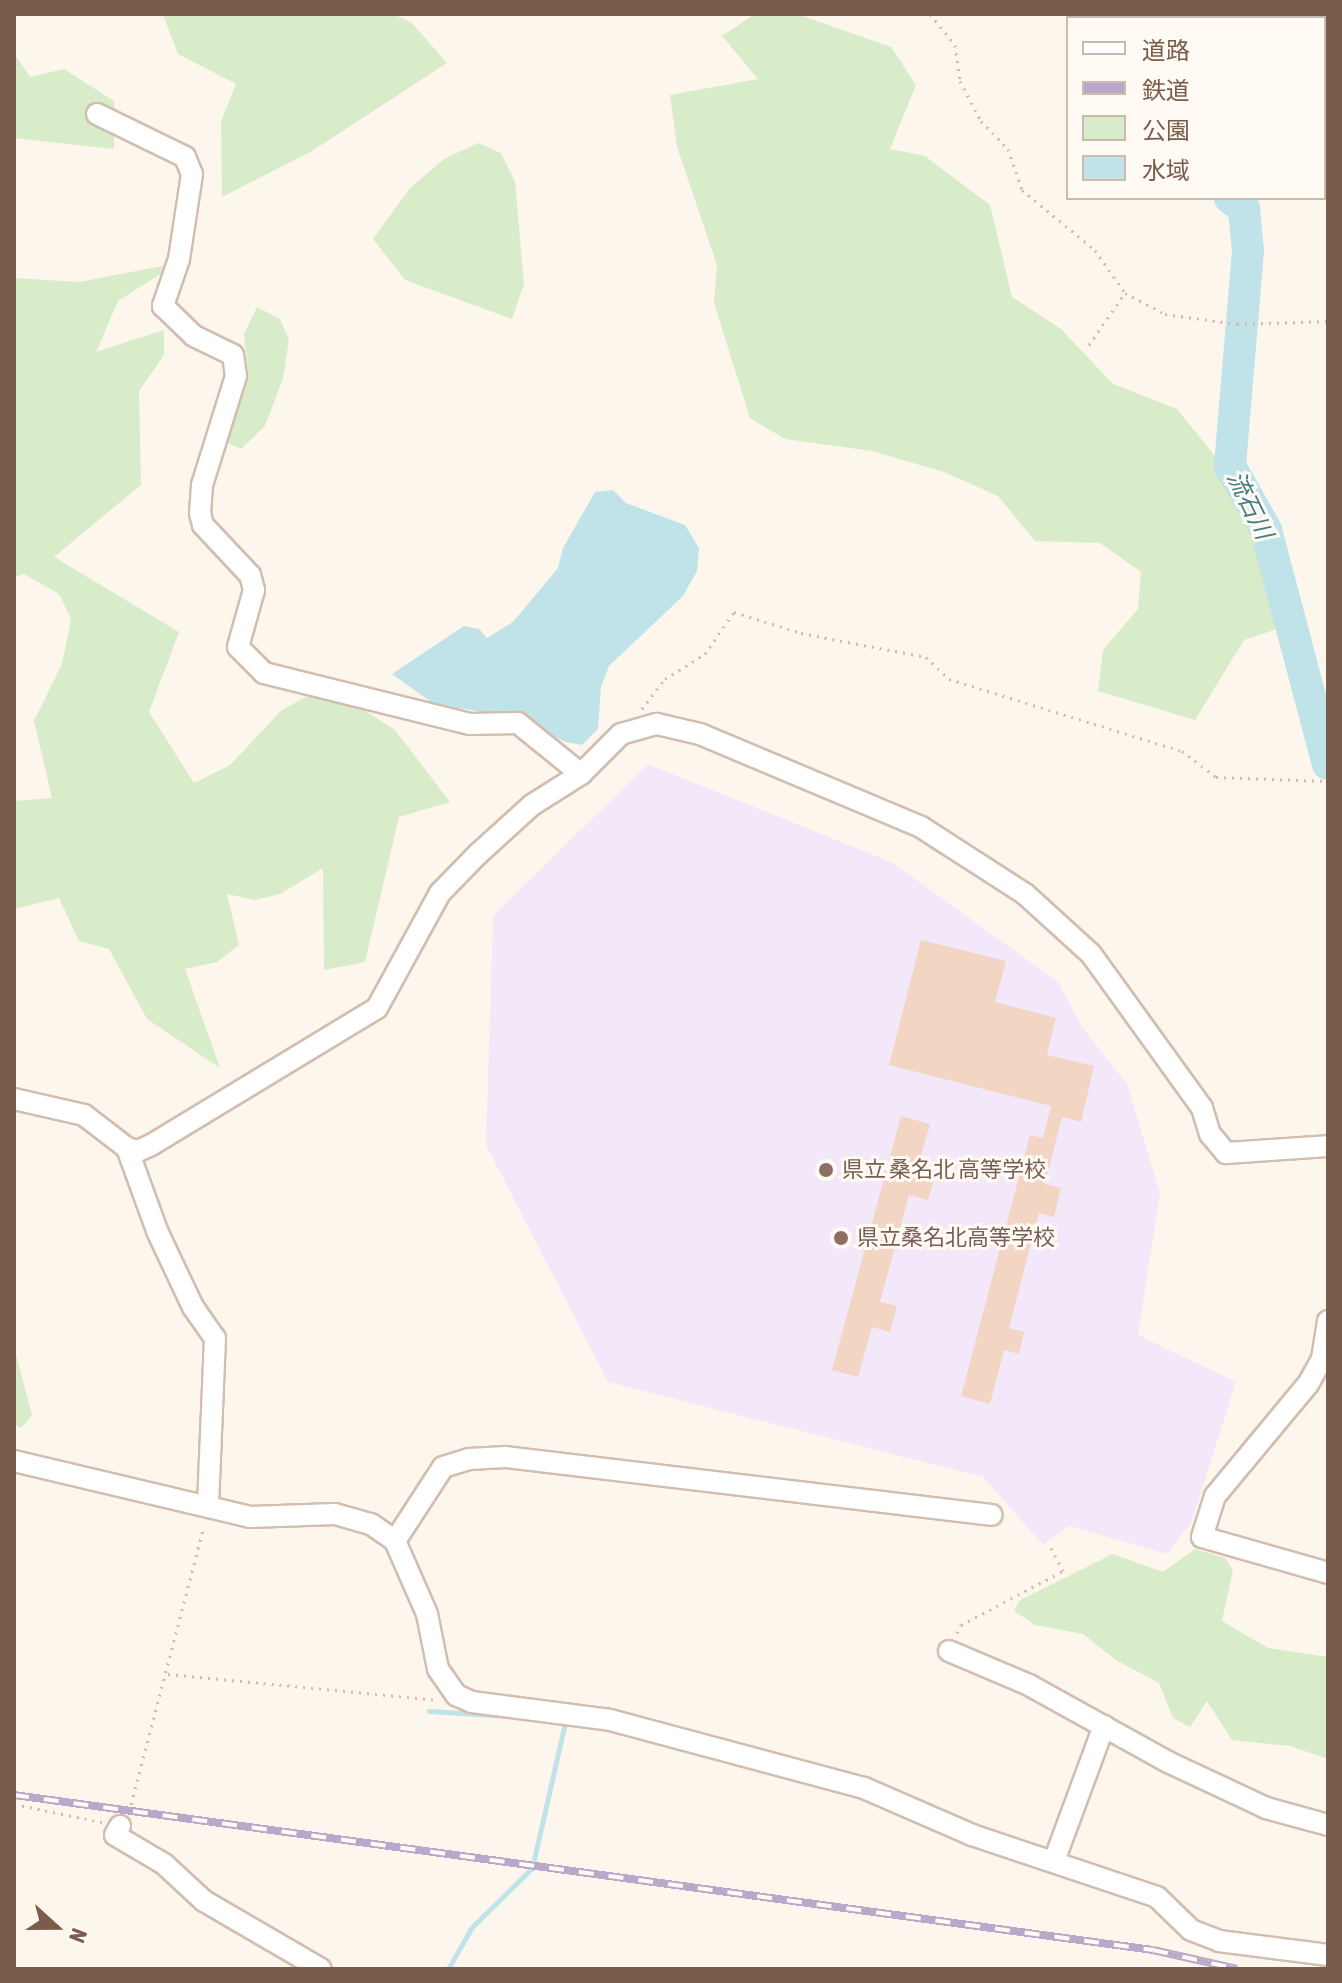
<!DOCTYPE html>
<meta charset="utf-8">
<style>
body{margin:0}
#map{position:relative;width:1342px;height:1983px;overflow:hidden;background:#fdf6ec;font-family:"Asap Condensed","Noto Sans JP",sans-serif}
div>[style]{position:absolute}
.education>*{inset:0;background:#f3e8fa}
.green>*{inset:0;background:#d8ecc9}
.water>*{inset:0;background:#bfe3e8}
.stream>*{height:5px;margin:-2.5px;padding:0 2.5px;transform-origin:2.5px;border-radius:2.5px;background:#bfe3e8}
.river>*{height:32px;margin:-16px;padding:0 16px;transform-origin:16px;border-radius:16px;background:#bfe3e8}
.building>*{inset:0;background:#f3d5c3}
.path>*{height:3px;margin-top:-1.5px;transform-origin:0;background:repeating-linear-gradient(90deg,#d9b8a5 0 2px,transparent 0 8px)}
.roads{filter:drop-shadow(2px 0 #d1beb0) drop-shadow(-2px 0 #d1beb0) drop-shadow(0 2px #d1beb0) drop-shadow(0 -2px #d1beb0)}
.street>*{height:20px;margin:-10px;padding:0 10px;transform-origin:10px;border-radius:10px;background:#fff}
.rail>*{height:8px;margin-top:-4px;transform-origin:0;background:repeating-linear-gradient(90deg,#fffaf3 0 15px,#b9a8c9 0 30px);box-sizing:border-box;border-block:2px solid #b9a8c9}
.dots>*{width:22px;height:22px;translate:-50% -50%;box-sizing:border-box;border:4px solid #fffaf3;border-radius:50%}
span{translate:-50% -50%;white-space:nowrap;text-align:center;line-height:1.15;-webkit-text-stroke:6px #fffaf3;paint-order:stroke}
.education-label{font-size:22px;color:#785e54}
.left{translate:0 -50%;text-align:left}
.water-label{font-size:24px;color:#437c86;font-style:italic}
.frame{position:absolute;inset:0;border:16px solid #7a5c4d;pointer-events:none}
.legend{position:absolute;left:1066px;top:16px;width:260px;height:184px;box-sizing:border-box;background:#fffaf3;border:2px solid #cabbb1;margin:0;padding:10px 14px;list-style:none;font-size:24px;color:#7a5c4d}
.legend li{display:flex;align-items:center;gap:16px;height:40px}
.legend b{width:40px;border:2px solid #cabbb1}
.north{position:absolute;left:16px;top:1887px;width:80px;height:80px;-webkit-text-stroke:6px #fffaf3;paint-order:stroke;rotate:111deg;font-size:22px;font-weight:700;line-height:32px;text-align:center;color:#7a5c4d}
.north::after{content:'';display:block;margin:auto;width:28px;height:36px;background:#7a5c4d;clip-path:polygon(50% 0,100% 100%,50% 72%,0 100%)}
</style>
<div id="map">
<div class="education">
<div style="clip-path:polygon(648px 764px,893px 863px,1058px 982px,1082px 1027px,1127px 1084px,1160px 1193px,1138px 1335px,1236px 1382px,1191px 1523px,1167px 1554px,1069px 1526px,1043px 1545px,983px 1477px,608px 1382px,486px 1145px,493px 916px)"></div>
</div>
<div class="green">
<div style="clip-path:polygon(153px 14px,393px 14px,412px 23px,447px 63px,312px 151px,222px 197px,221px 122px,236px 84px,178px 54px,164px 17px)"></div>
<div style="clip-path:polygon(755px 14px,797px 14px,891px 47px,916px 85px,890px 149px,925px 156px,990px 205px,1012px 297px,1061px 329px,1113px 384px,1177px 409px,1223px 466px,1262px 534px,1279px 603px,1277px 629px,1244px 640px,1195px 720px,1098px 691px,1103px 650px,1138px 609px,1141px 572px,1100px 543px,1035px 541px,998px 496px,944px 472px,872px 451px,785px 439px,750px 418px,714px 303px,717px 265px,677px 147px,670px 95px,758px 79px,722px 36px)"></div>
<div style="clip-path:polygon(14px 53px,30px 77px,64px 69px,114px 101px,114px 149px,14px 138px)"></div>
<div style="clip-path:polygon(478px 143px,501px 153px,515px 182px,524px 284px,512px 319px,405px 280px,373px 239px,410px 188px,444px 159px)"></div>
<div style="clip-path:polygon(178px 263px,118px 301px,96px 352px,164px 330px,164px 355px,139px 391px,141px 485px,54px 557px,179px 632px,149px 712px,194px 783px,230px 765px,282px 710px,306px 697px,349px 700px,395px 730px,450px 802px,399px 817px,365px 962px,324px 970px,323px 868px,280px 894px,255px 900px,227px 894px,239px 945px,217px 962px,185px 969px,220px 1068px,147px 1019px,109px 949px,79px 941px,59px 898px,14px 909px,14px 801px,52px 798px,34px 721px,62px 664px,71px 619px,59px 594px,24px 574px,14px 577px,14px 278px,79px 282px)"></div>
<div style="clip-path:polygon(257px 307px,280px 319px,289px 340px,283px 379px,265px 426px,241px 449px,227px 443px,248px 379px,244px 334px)"></div>
<div style="clip-path:polygon(14px 1347px,32px 1415px,21px 1428px,14px 1424px)"></div>
<div style="clip-path:polygon(1195px 1549px,1225px 1558px,1233px 1570px,1222px 1621px,1268px 1648px,1328px 1657px,1328px 1759px,1290px 1746px,1232px 1740px,1207px 1701px,1190px 1727px,1173px 1718px,1159px 1683px,1116px 1660px,1083px 1634px,1035px 1625px,1014px 1611px,1020px 1600px,1113px 1554px,1163px 1572px)"></div>
</div>
<div class="water">
<div style="clip-path:polygon(613px 490px,626px 503px,685px 525px,699px 548px,697px 571px,683px 596px,609px 666px,601px 687px,598px 729px,582px 745px,566px 742px,513px 717px,434px 704px,392px 674px,464px 626px,479px 629px,487px 638px,513px 622px,558px 568px,563px 548px,595px 492px)"></div>
</div>
<div class="stream">
<div style="left:429px;top:1711px;width:79px;rotate:3.6deg"></div>
<div style="left:448px;top:1969px;width:48px;rotate:-60.3deg"></div>
<div style="left:472px;top:1927px;width:84px;rotate:-44.5deg"></div>
<div style="left:532px;top:1868px;width:149px;rotate:-77.2deg"></div>
</div>
<div class="river">
<div style="left:1197px;top:18px;width:4px;rotate:-76deg"></div>
<div style="left:1230px;top:198px;width:18px;rotate:38deg"></div>
<div style="left:1244px;top:209px;width:42px;rotate:84.6deg"></div>
<div style="left:1248px;top:251px;width:216px;rotate:94.8deg"></div>
<div style="left:1230px;top:466px;width:73px;rotate:60.6deg"></div>
<div style="left:1266px;top:530px;width:242px;rotate:75.2deg"></div>
</div>
<div class="building">
<div style="clip-path:polygon(921px 940px,1006px 961px,995px 1002px,1056px 1018px,1047px 1055px,1094px 1066px,1081px 1122px,1062px 1117px,1045px 1184px,1061px 1188px,1054px 1217px,1039px 1213px,1009px 1328px,1024px 1332px,1019px 1354px,1004px 1350px,990px 1404px,961px 1396px,1030px 1135px,1043px 1138px,1051px 1106px,889px 1065px)"></div>
<div style="clip-path:polygon(901px 1116px,930px 1124px,918px 1167px,936px 1172px,928px 1200px,909px 1195px,880px 1302px,897px 1306px,890px 1332px,872px 1327px,858px 1377px,832px 1370px)"></div>
</div>
<div class="path">
<div style="left:930px;top:14px;width:40px;rotate:51deg"></div>
<div style="left:955px;top:45px;width:36px;rotate:82deg"></div>
<div style="left:960px;top:81px;width:45px;rotate:62.3deg"></div>
<div style="left:981px;top:121px;width:39px;rotate:46deg"></div>
<div style="left:1008px;top:149px;width:43px;rotate:71.1deg"></div>
<div style="left:1022px;top:190px;width:94px;rotate:39.4deg"></div>
<div style="left:1095px;top:250px;width:52px;rotate:55.1deg"></div>
<div style="left:1125px;top:293px;width:45px;rotate:27.7deg"></div>
<div style="left:1165px;top:314px;width:73px;rotate:7.9deg"></div>
<div style="left:1237px;top:324px;width:91px;rotate:-1.9deg"></div>
<div style="left:1281px;top:18px;width:4px;rotate:-63deg"></div>
<div style="left:1324px;top:25px;width:4px"></div>
<div style="left:1089px;top:345px;width:63px;rotate:-55.3deg"></div>
<div style="left:642px;top:709px;width:38px;rotate:-53deg"></div>
<div style="left:665px;top:679px;width:47px;rotate:-32deg"></div>
<div style="left:705px;top:654px;width:51px;rotate:-55.4deg"></div>
<div style="left:734px;top:612px;width:70px;rotate:17.4deg"></div>
<div style="left:801px;top:633px;width:127px;rotate:10.9deg"></div>
<div style="left:926px;top:657px;width:32px;rotate:44deg"></div>
<div style="left:949px;top:679px;width:244px;rotate:17.2deg"></div>
<div style="left:1182px;top:751px;width:43px;rotate:37.4deg"></div>
<div style="left:1216px;top:777px;width:112px;rotate:2deg"></div>
<div style="left:957px;top:1633px;width:9px;rotate:-63deg"></div>
<div style="left:961px;top:1625px;width:115px;rotate:-27.9deg"></div>
<div style="left:1063px;top:1571px;width:26px;rotate:-118deg"></div>
<div style="left:168px;top:1674px;width:270px;rotate:5.5deg"></div>
<div style="left:14px;top:1804px;width:90px;rotate:11.6deg"></div>
<div style="left:129px;top:1812px;width:296px;rotate:-75.3deg"></div>
</div>
<div class="roads">
<div class="street">
<div style="left:97px;top:114px;width:98px;rotate:26deg"></div>
<div style="left:185px;top:157px;width:18px;rotate:68deg"></div>
<div style="left:192px;top:174px;width:86px;rotate:98.7deg"></div>
<div style="left:179px;top:259px;width:50px;rotate:108.8deg"></div>
<div style="left:163px;top:306px;width:43px;rotate:44.1deg"></div>
<div style="left:194px;top:336px;width:43px;rotate:26deg"></div>
<div style="left:233px;top:355px;width:21px;rotate:82deg"></div>
<div style="left:236px;top:376px;width:114px;rotate:107.3deg"></div>
<div style="left:202px;top:485px;width:28px;rotate:94deg"></div>
<div style="left:200px;top:513px;width:12px;rotate:76deg"></div>
<div style="left:203px;top:525px;width:69px;rotate:46.8deg"></div>
<div style="left:250px;top:575px;width:16px;rotate:75deg"></div>
<div style="left:254px;top:590px;width:59px;rotate:105.7deg"></div>
<div style="left:238px;top:647px;width:37px;rotate:45deg"></div>
<div style="left:264px;top:673px;width:212px;rotate:13.9deg"></div>
<div style="left:470px;top:724px;width:48px;rotate:-1.2deg"></div>
<div style="left:518px;top:723px;width:81px;rotate:39deg"></div>
<div style="left:14px;top:1099px;width:72px;rotate:12.9deg"></div>
<div style="left:84px;top:1115px;width:54px;rotate:37.5deg"></div>
<div style="left:127px;top:1148px;width:11px;rotate:15deg"></div>
<div style="left:138px;top:1151px;width:14px;rotate:-25deg"></div>
<div style="left:151px;top:1145px;width:264px;rotate:-31.2deg"></div>
<div style="left:377px;top:1008px;width:131px;rotate:-61.3deg"></div>
<div style="left:440px;top:893px;width:54px;rotate:-45.7deg"></div>
<div style="left:478px;top:854px;width:73px;rotate:-42.2deg"></div>
<div style="left:532px;top:805px;width:58px;rotate:-32.3deg"></div>
<div style="left:581px;top:774px;width:57px;rotate:-45deg"></div>
<div style="left:621px;top:734px;width:37px;rotate:-16deg"></div>
<div style="left:657px;top:724px;width:44px;rotate:13.1deg"></div>
<div style="left:700px;top:734px;width:240px;rotate:22.8deg"></div>
<div style="left:921px;top:827px;width:124px;rotate:32.8deg"></div>
<div style="left:1025px;top:894px;width:89px;rotate:42.3deg"></div>
<div style="left:1091px;top:954px;width:190px;rotate:54.2deg"></div>
<div style="left:1202px;top:1108px;width:27px;rotate:73deg"></div>
<div style="left:1210px;top:1134px;width:25px;rotate:50deg"></div>
<div style="left:1226px;top:1153px;width:102px;rotate:-3.9deg"></div>
<div style="left:127px;top:1148px;width:90px;rotate:70deg"></div>
<div style="left:158px;top:1233px;width:82px;rotate:64.7deg"></div>
<div style="left:193px;top:1307px;width:38px;rotate:55deg"></div>
<div style="left:215px;top:1338px;width:168px;rotate:92.4deg"></div>
<div style="left:1328px;top:1321px;width:38px;rotate:99deg"></div>
<div style="left:1322px;top:1359px;width:29px;rotate:119deg"></div>
<div style="left:1308px;top:1384px;width:146px;rotate:129.7deg"></div>
<div style="left:1215px;top:1496px;width:43px;rotate:107.6deg"></div>
<div style="left:1202px;top:1537px;width:131px;rotate:15.9deg"></div>
<div style="left:14px;top:1461px;width:243px;rotate:13.3deg"></div>
<div style="left:250px;top:1517px;width:85px;rotate:-2deg"></div>
<div style="left:335px;top:1514px;width:37px;rotate:16deg"></div>
<div style="left:371px;top:1524px;width:29px;rotate:35deg"></div>
<div style="left:395px;top:1541px;width:80px;rotate:66.3deg"></div>
<div style="left:427px;top:1614px;width:56px;rotate:78.7deg"></div>
<div style="left:438px;top:1669px;width:32px;rotate:55deg"></div>
<div style="left:456px;top:1695px;width:17px;rotate:24deg"></div>
<div style="left:472px;top:1702px;width:139px;rotate:7.4deg"></div>
<div style="left:610px;top:1720px;width:263px;rotate:15deg"></div>
<div style="left:864px;top:1788px;width:118px;rotate:23.5deg"></div>
<div style="left:972px;top:1835px;width:195px;rotate:18.5deg"></div>
<div style="left:1157px;top:1897px;width:47px;rotate:44.1deg"></div>
<div style="left:1191px;top:1930px;width:30px;rotate:21deg"></div>
<div style="left:1219px;top:1941px;width:110px;rotate:7.3deg"></div>
<div style="left:395px;top:1541px;width:88px;rotate:-57deg"></div>
<div style="left:443px;top:1467px;width:27px;rotate:-17deg"></div>
<div style="left:469px;top:1459px;width:37px;rotate:-3deg"></div>
<div style="left:506px;top:1457px;width:489px;rotate:6.8deg"></div>
<div style="left:949px;top:1651px;width:87px;rotate:23deg"></div>
<div style="left:1029px;top:1685px;width:159px;rotate:29deg"></div>
<div style="left:1168px;top:1762px;width:108px;rotate:25.1deg"></div>
<div style="left:1266px;top:1808px;width:64px;rotate:15.3deg"></div>
<div style="left:120px;top:1826px;width:10px;rotate:119deg"></div>
<div style="left:115px;top:1835px;width:57px;rotate:30.6deg"></div>
<div style="left:164px;top:1864px;width:54px;rotate:42.8deg"></div>
<div style="left:204px;top:1901px;width:135px;rotate:30.2deg"></div>
<div style="left:1054px;top:1861px;width:144px;rotate:-69.7deg"></div>
</div>
</div>
<div class="rail">
<div style="left:14px;top:1795px;width:1149px;rotate:7.75deg"></div>
<div style="left:1153px;top:1950px;width:86px;rotate:12.7deg"></div>
</div>
<div class="dots">
<div style="left:826px;top:1170px;background:#8d6e63"></div>
<div style="left:841px;top:1238px;background:#8d6e63"></div>
</div>
<div class="education-label">
<span class="left" style="left:842px;top:1170px">県立 桑名北 高等学校</span>
<span class="left" style="left:857px;top:1238px">県立桑名北高等学校</span>
</div>
<div class="water-label">
<span style="left:1250px;top:505px;rotate:64deg">流石川</span>
</div>
<div class="frame"></div>
<ul class="legend">
<li><b style="height:10px;background:#fff"></b>道路</li>
<li><b style="height:10px;background:#b9a8c9"></b>鉄道</li>
<li><b style="height:22px;background:#d8ecc9"></b>公園</li>
<li><b style="height:22px;background:#bfe3e8"></b>水域</li>
</ul>
<div class="north">N</div>
</div>
